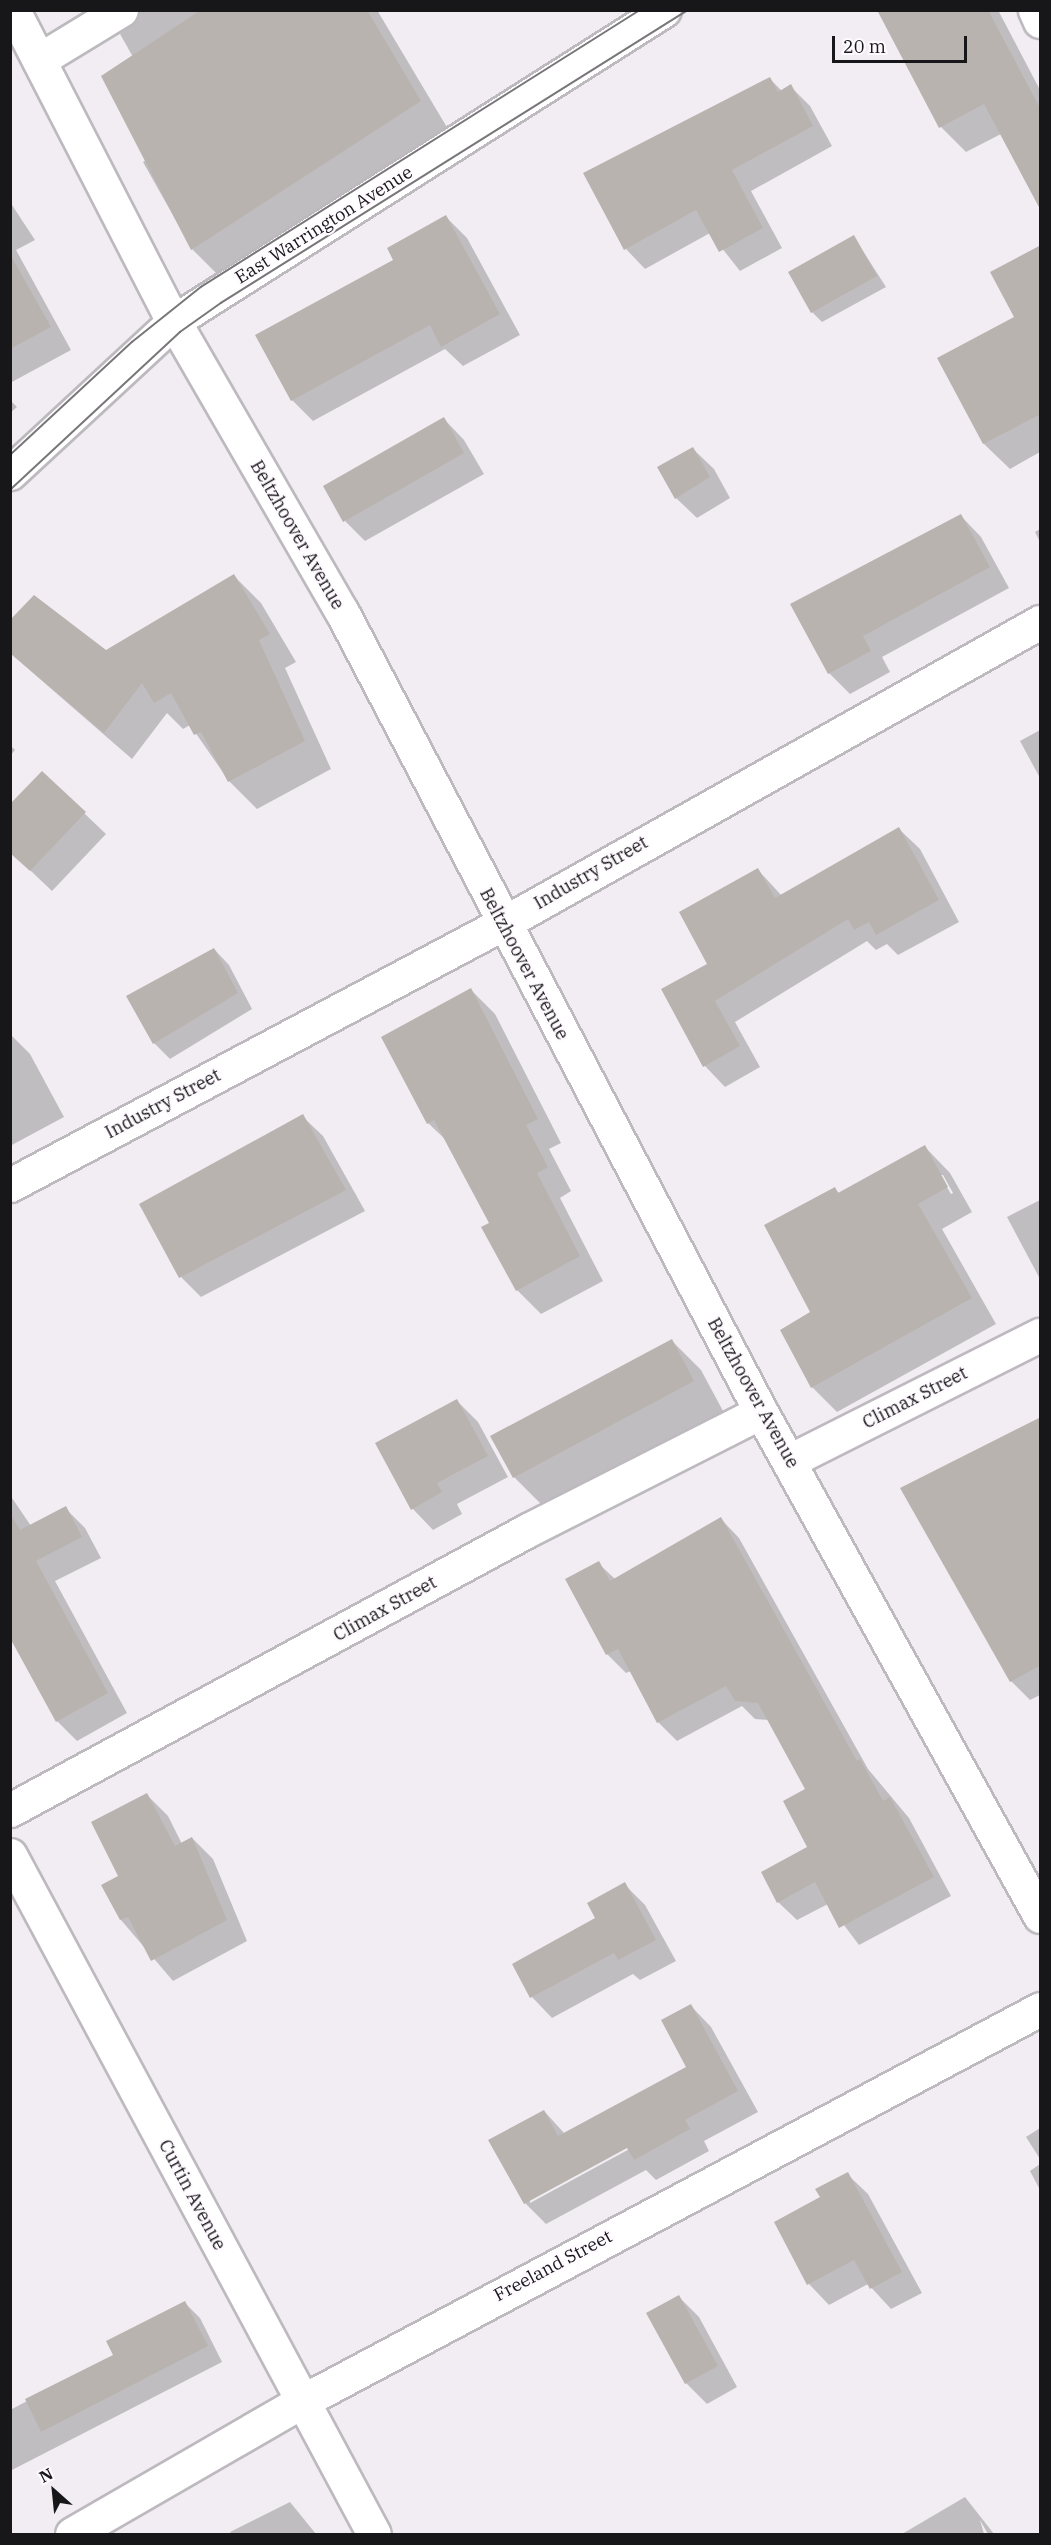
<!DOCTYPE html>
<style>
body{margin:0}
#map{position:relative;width:1051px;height:2545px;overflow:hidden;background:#f1edf2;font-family:"IBM Plex Serif",serif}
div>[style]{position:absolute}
.shadow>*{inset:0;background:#0003}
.building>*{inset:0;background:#b9b3af}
.roads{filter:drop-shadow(2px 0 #bdb9bf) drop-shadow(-2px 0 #bdb9bf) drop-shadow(0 2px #bdb9bf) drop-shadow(0 -2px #bdb9bf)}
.street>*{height:33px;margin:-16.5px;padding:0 16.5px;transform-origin:16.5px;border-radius:16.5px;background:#fff}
.secondary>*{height:33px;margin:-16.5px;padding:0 16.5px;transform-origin:16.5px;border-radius:16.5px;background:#fff}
.tram>*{height:1.5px;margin:-0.75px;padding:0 0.75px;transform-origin:0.75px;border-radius:0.75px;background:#787679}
span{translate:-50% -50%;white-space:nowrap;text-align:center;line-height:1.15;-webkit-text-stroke:4.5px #fefaff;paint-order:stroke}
.street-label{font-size:18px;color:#171618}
.frame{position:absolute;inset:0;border:12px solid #171618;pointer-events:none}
.north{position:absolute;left:24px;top:2461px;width:60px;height:60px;-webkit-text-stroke:4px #fefaff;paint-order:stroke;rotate:333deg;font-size:16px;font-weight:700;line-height:24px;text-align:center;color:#171618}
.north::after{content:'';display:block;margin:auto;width:21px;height:27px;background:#171618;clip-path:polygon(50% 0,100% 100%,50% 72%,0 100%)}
.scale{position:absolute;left:832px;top:36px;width:135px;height:27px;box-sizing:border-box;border:3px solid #171618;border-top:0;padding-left:8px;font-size:18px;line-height:21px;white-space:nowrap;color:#171618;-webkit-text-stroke:4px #fefaff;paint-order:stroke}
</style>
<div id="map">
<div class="shadow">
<div style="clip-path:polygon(112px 10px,377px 10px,448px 129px,220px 277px,192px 249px,143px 162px,149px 158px,133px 57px,120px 34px,129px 27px)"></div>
<div style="clip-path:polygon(879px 10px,998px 10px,1040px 90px,1040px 208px,1001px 134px,966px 152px,941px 127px)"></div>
<div style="clip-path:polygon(770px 79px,782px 91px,790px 86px,810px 106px,832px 146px,751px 191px,782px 248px,740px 271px,710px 233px,645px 269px,626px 249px)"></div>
<div style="clip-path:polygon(10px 202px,35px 240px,16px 250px,71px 350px,10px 383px)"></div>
<div style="clip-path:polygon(446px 217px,467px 238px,520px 335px,463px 366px,445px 349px,313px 421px,292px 400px,396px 260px)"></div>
<div style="clip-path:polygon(854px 237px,886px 287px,822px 322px,812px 312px)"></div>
<div style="clip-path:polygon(1040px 247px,1040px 452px,1010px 469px,984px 444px,939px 358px,1016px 318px)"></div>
<div style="clip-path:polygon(10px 400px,17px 407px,10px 413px)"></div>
<div style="clip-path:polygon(444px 419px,464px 440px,484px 474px,365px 541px,345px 521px)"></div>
<div style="clip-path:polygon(693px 449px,714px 469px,730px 498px,697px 518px,676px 498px)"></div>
<div style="clip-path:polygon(961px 516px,981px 537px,1009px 588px,882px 657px,890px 672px,850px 694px,829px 673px)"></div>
<div style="clip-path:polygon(1040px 529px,1040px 542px,1035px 532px)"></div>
<div style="clip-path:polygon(234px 576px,261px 603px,296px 662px,285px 668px,331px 769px,257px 809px,229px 781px,190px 725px,183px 729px,167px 713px,132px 759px,10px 653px,106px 652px)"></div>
<div style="clip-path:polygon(1040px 730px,1040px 778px,1020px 741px)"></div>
<div style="clip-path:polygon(10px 745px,15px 750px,10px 756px)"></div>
<div style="clip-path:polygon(42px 773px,106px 834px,52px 891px,10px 851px)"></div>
<div style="clip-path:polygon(899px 829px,920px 849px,959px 922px,898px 955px,887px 944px,876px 950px,867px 941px,735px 1022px,760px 1067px,725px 1087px,705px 1066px,709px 964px,758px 870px,782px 896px)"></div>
<div style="clip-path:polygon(214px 949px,229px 965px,252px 1009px,170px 1059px,154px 1043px)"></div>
<div style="clip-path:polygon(471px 990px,495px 1014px,561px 1143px,549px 1149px,571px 1191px,560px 1198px,603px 1281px,541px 1314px,517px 1290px,491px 1224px,447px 1141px,428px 1123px)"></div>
<div style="clip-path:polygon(10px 1034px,30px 1054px,64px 1117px,10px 1146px)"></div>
<div style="clip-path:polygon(302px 1116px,323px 1136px,365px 1211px,201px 1297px,181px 1277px)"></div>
<div style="clip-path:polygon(evenodd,925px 1147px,950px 1173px,972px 1212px,942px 1229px,996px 1324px,837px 1412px,812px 1387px,812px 1313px,835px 1189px,840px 1194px,925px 1147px,940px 1175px,943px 1175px,953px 1193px,951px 1194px,940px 1175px)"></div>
<div style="clip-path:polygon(1040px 1200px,1040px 1279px,1007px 1217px)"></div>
<div style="clip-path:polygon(671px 1340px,701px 1370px,723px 1411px,544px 1507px,514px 1477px)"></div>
<div style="clip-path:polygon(457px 1401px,478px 1422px,508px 1477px,457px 1504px,462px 1514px,433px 1530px,413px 1509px)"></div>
<div style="clip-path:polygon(1040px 1421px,1040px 1695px,1030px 1700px,1011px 1681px)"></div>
<div style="clip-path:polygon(10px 1495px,31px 1526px,65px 1508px,85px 1528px,101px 1558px,55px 1581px,127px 1713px,77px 1741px,57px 1721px,10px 1635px)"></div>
<div style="clip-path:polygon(721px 1519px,739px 1538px,868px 1769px,909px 1818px,951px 1896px,859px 1945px,828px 1904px,797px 1920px,778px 1902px,809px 1848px,807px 1790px,769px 1720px,755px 1719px,742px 1706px,677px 1741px,658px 1722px,631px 1671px,626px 1673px,607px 1654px,598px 1563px,615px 1579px)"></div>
<div style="clip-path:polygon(147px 1795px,168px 1816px,182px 1844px,192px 1838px,213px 1859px,247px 1941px,173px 1981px,121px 1920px,103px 1885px,121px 1876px)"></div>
<div style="clip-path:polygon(624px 1884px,645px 1905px,676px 1961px,640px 1980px,633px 1974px,552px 2018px,532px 1997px,514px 1964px,597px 1919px)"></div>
<div style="clip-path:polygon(evenodd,691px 2006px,711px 2027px,758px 2112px,704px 2141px,709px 2151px,656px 2180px,646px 2170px,546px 2224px,525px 2203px,544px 2111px,565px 2134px,689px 2067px,691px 2006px,633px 2143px,635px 2146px,530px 2203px,530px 2199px,633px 2143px)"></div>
<div style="clip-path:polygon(1040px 2128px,1040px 2159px,1026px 2137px)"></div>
<div style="clip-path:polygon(1040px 2164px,1040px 2190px,1030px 2171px)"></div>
<div style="clip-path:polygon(847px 2174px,868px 2194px,922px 2293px,891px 2309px,868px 2284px,829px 2305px,809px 2284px,822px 2198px)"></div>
<div style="clip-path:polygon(679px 2297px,699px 2317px,737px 2387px,707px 2404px,686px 2383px)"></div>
<div style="clip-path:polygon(185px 2303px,200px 2318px,222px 2362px,10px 2471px,10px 2410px,115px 2355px)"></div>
<div style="clip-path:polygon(965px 2497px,994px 2534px,988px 2534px,980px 2520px,984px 2534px,902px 2534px)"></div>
<div style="clip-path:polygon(290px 2502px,316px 2534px,231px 2534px,230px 2532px)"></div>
</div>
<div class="building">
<div style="clip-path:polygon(201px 10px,367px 10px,421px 101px,191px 250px,101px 76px)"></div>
<div style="clip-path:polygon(877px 10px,988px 10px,1041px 110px,1041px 211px,984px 104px,939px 128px)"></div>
<div style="clip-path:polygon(770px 77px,778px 92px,791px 84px,813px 126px,732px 170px,763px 228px,719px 252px,696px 210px,624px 250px,583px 173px)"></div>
<div style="clip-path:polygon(446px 215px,500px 314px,441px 347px,430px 325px,291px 401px,255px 335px,393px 260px,387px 248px)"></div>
<div style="clip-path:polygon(854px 235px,877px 276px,811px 313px,788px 272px)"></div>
<div style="clip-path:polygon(1041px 245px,1041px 414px,983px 444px,937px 358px,1014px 317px,990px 272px)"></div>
<div style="clip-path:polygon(10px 254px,51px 327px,10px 349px)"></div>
<div style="clip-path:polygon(444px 417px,464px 453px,343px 522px,323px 486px)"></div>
<div style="clip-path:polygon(693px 447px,710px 477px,675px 499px,657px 467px)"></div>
<div style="clip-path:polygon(961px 514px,990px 567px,863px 636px,871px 651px,828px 674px,790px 604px)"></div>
<div style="clip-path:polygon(234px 574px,270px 634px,259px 640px,305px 741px,228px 782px,201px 732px,194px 735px,171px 693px,154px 703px,142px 683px,104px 733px,10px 653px,10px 620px,34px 595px,106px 650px)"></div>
<div style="clip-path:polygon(42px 771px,86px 812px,30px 871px,10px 853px,10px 804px)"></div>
<div style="clip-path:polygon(899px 827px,939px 900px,876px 935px,869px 922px,854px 930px,848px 919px,715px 1001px,740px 1046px,703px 1067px,661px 989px,707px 964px,679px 912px,758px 868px,775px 898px)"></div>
<div style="clip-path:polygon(214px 948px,238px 993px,153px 1044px,126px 996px)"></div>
<div style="clip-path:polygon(471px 988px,538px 1119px,526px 1125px,548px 1167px,537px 1173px,580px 1256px,516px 1291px,481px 1227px,489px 1223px,434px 1120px,427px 1124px,381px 1037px)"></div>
<div style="clip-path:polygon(303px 1114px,346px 1190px,179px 1278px,139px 1204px)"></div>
<div style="clip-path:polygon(925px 1145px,948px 1187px,918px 1204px,972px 1298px,811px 1388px,780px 1330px,810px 1312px,764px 1225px,835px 1187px,838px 1193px)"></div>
<div style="clip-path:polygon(672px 1339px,694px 1381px,513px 1478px,490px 1436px)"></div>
<div style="clip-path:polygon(457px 1399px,488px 1456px,437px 1483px,442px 1492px,411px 1510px,375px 1443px)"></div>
<div style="clip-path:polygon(1041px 1417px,1041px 1665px,1010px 1682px,900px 1488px)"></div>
<div style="clip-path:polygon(66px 1506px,82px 1537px,36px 1561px,108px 1693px,56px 1722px,10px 1638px,10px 1513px,20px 1530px)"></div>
<div style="clip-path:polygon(721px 1517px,857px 1761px,860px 1759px,883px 1801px,890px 1797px,934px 1877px,839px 1928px,815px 1882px,777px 1903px,761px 1872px,807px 1847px,783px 1801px,805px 1789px,758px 1703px,735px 1701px,726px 1686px,657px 1723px,618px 1649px,606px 1655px,565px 1579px,599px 1561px,610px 1581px)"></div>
<div style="clip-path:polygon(147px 1793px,175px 1846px,192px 1837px,227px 1920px,151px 1961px,128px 1917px,120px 1920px,101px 1885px,118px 1876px,91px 1822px)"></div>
<div style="clip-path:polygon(625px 1882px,656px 1940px,618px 1960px,614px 1953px,530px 1998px,512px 1964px,595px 1918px,587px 1903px)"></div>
<div style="clip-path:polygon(691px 2004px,738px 2091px,685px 2120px,690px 2129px,634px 2160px,627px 2148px,524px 2204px,488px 2140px,544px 2110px,558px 2136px,686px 2067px,661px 2020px)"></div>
<div style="clip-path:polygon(848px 2172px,902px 2272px,870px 2289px,854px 2260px,807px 2285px,774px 2222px,820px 2197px,815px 2189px)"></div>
<div style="clip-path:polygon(679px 2295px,718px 2366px,685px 2384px,646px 2313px)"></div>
<div style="clip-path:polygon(185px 2301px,208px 2346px,41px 2432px,25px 2399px,113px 2355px,106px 2341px)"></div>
</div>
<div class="roads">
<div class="street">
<div style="left:1035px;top:10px;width:12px;rotate:66deg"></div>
<div style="left:39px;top:60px;width:96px;rotate:-31.4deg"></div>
<div style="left:10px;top:1185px;width:557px;rotate:-27.95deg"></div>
<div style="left:502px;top:924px;width:617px;rotate:-29.31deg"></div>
<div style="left:789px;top:1461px;width:281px;rotate:-26.7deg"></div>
<div style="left:10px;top:1810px;width:589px;rotate:-28.39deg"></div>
<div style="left:528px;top:1530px;width:261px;rotate:-26.9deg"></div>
<div style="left:10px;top:1855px;width:770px;rotate:61.81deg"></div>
<div style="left:72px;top:2534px;width:264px;rotate:-30deg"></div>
<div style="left:301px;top:2402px;width:837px;rotate:-28deg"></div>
</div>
<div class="secondary">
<div style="left:13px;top:10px;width:339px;rotate:62.8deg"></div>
<div style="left:168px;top:311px;width:348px;rotate:60deg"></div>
<div style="left:342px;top:612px;width:903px;rotate:62.36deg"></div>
<div style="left:761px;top:1412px;width:576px;rotate:61.03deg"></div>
<div style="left:10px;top:473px;width:224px;rotate:-42.8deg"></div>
<div style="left:174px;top:321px;width:580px;rotate:-32.4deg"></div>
</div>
</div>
<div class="tram">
<div style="left:10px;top:455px;width:166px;rotate:-42.8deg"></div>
<div style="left:132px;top:342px;width:88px;rotate:-38.6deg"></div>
<div style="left:201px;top:287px;width:519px;rotate:-32.25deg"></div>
<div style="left:10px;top:490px;width:232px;rotate:-42.9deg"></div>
<div style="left:180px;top:332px;width:50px;rotate:-35.3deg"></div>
<div style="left:221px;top:303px;width:551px;rotate:-32.1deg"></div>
</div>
<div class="street-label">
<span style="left:324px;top:225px;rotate:-32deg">East Warrington Avenue</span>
<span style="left:297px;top:535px;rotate:60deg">Beltzhoover Avenue</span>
<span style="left:591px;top:873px;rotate:-30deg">Industry Street</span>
<span style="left:524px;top:964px;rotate:62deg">Beltzhoover Avenue</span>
<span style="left:163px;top:1104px;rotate:-28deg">Industry Street</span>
<span style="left:753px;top:1393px;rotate:61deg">Beltzhoover Avenue</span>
<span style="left:915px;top:1398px;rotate:-27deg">Climax Street</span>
<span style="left:385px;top:1609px;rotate:-29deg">Climax Street</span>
<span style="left:192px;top:2195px;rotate:62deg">Curtin Avenue</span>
<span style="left:553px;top:2266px;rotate:-28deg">Freeland Street</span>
</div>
<div class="frame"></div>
<div class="north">N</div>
<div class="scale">20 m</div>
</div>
